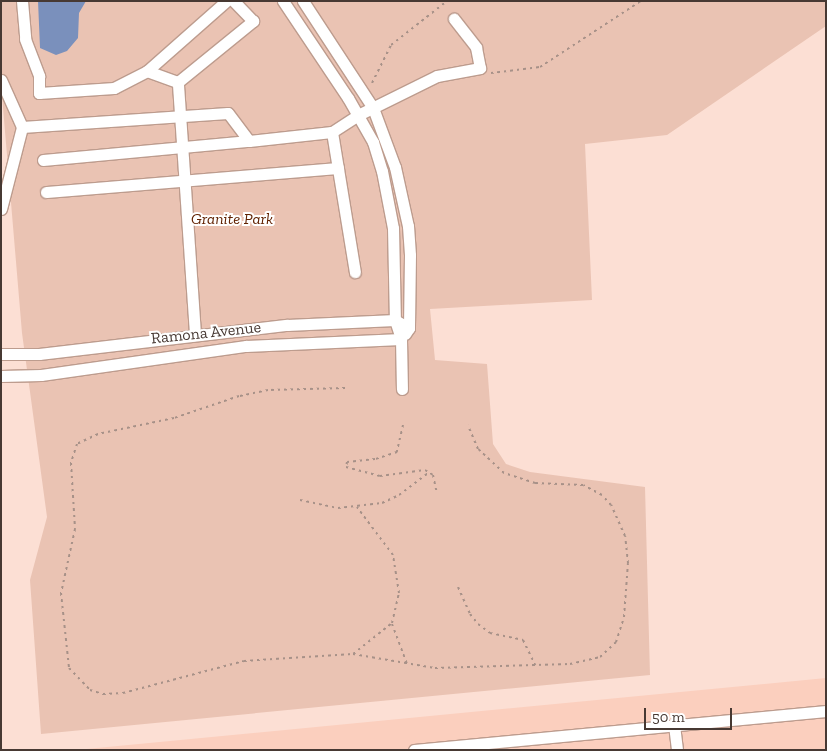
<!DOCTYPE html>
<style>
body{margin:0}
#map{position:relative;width:827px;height:751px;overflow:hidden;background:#fcdfd4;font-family:"Zilla Slab",serif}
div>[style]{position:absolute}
.built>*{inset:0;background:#fbcfbe}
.green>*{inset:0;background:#eac3b3}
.water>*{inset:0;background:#7a90bc}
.path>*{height:2px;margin-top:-1px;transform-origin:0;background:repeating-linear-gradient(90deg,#a79188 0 2.5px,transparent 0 6.5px)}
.roads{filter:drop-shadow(1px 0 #bd9c8e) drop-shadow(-1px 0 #bd9c8e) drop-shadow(0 1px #bd9c8e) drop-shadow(0 -1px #bd9c8e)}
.minor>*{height:11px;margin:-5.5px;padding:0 5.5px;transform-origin:5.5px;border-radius:5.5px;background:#fff}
span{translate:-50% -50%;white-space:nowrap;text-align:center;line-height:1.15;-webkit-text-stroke:4px #fff;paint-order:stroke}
.park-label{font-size:16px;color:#602100;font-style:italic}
.street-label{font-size:16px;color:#473933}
.frame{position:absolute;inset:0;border:2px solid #473933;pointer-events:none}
.scale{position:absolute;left:644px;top:708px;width:88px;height:22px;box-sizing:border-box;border:2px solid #473933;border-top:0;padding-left:6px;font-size:15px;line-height:18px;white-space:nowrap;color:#473933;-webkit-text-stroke:4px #fff;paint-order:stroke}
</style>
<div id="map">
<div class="built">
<div style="clip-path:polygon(826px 678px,826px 750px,76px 750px)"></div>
</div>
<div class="green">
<div style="clip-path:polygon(1px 1px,826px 1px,826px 26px,667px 135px,585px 144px,592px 300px,430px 309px,435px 360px,487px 364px,493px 444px,506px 464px,530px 472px,645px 487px,650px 675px,41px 734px,30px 580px,47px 517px,22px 333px,1px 84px)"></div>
</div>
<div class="water">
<div style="clip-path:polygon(38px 1px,86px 1px,79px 13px,78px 38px,67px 51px,56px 55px,40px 48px)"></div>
</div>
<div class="path">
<div style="left:491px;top:73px;width:49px;rotate:-7deg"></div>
<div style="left:540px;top:67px;width:121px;rotate:-33.2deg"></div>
<div style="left:372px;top:83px;width:42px;rotate:-63.4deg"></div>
<div style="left:391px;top:45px;width:71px;rotate:-38.2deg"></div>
<div style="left:345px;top:388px;width:77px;rotate:178.5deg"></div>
<div style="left:268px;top:390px;width:30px;rotate:168deg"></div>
<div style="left:239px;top:396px;width:69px;rotate:161.3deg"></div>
<div style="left:174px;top:418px;width:78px;rotate:168.1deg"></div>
<div style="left:98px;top:434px;width:23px;rotate:155deg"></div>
<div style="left:77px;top:444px;width:20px;rotate:108deg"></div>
<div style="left:71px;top:463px;width:66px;rotate:86.5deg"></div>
<div style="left:75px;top:529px;width:66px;rotate:102.3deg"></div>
<div style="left:61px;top:593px;width:75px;rotate:83.9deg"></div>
<div style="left:69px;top:668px;width:30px;rotate:46deg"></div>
<div style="left:90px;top:690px;width:14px;rotate:17deg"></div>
<div style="left:103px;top:694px;width:20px;rotate:-3deg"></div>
<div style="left:123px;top:693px;width:125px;rotate:-14.8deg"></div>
<div style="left:244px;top:661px;width:109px;rotate:-3.7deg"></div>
<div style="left:353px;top:654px;width:50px;rotate:-38.5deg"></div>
<div style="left:392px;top:623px;width:31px;rotate:-77deg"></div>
<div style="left:399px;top:593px;width:38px;rotate:-99deg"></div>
<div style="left:393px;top:555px;width:60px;rotate:-126.9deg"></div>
<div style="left:403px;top:425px;width:28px;rotate:103deg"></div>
<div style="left:397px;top:452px;width:23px;rotate:162deg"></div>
<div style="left:375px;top:459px;width:28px;rotate:174deg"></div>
<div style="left:347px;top:462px;width:5px;rotate:101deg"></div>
<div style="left:346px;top:467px;width:35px;rotate:15deg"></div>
<div style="left:380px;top:476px;width:45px;rotate:-7.6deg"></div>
<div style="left:425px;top:470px;width:9px;rotate:32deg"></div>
<div style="left:433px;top:475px;width:19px;rotate:78deg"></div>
<div style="left:300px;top:500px;width:39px;rotate:12deg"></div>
<div style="left:338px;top:508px;width:44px;rotate:-6.5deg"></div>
<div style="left:382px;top:503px;width:19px;rotate:-25deg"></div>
<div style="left:399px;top:495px;width:38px;rotate:-37deg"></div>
<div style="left:458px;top:587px;width:30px;rotate:66deg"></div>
<div style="left:470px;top:614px;width:13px;rotate:51deg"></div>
<div style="left:478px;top:624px;width:15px;rotate:37deg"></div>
<div style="left:490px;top:633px;width:34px;rotate:12deg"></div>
<div style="left:523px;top:640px;width:28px;rotate:64deg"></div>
<div style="left:392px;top:624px;width:43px;rotate:69.4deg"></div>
<div style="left:353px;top:654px;width:83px;rotate:9.7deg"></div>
<div style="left:435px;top:668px;width:135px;rotate:-1.7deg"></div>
<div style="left:570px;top:664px;width:31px;rotate:-13deg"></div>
<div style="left:600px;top:657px;width:22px;rotate:-43deg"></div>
<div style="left:616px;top:642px;width:26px;rotate:-72deg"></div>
<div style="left:624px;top:617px;width:54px;rotate:-85.8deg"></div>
<div style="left:628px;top:563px;width:27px;rotate:-96deg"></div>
<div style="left:625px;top:536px;width:34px;rotate:-114deg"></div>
<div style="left:611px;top:505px;width:13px;rotate:-132deg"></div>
<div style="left:602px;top:495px;width:21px;rotate:-152deg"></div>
<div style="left:583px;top:485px;width:48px;rotate:-177.6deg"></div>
<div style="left:535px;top:483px;width:33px;rotate:-162deg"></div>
<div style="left:504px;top:473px;width:35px;rotate:-137deg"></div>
<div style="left:478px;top:449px;width:26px;rotate:-113deg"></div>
</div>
<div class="roads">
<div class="minor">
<div style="left:22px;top:1px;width:38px;rotate:85deg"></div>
<div style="left:25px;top:39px;width:40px;rotate:69deg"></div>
<div style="left:39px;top:76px;width:17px;rotate:90deg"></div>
<div style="left:39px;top:93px;width:75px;rotate:-3.8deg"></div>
<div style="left:114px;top:88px;width:37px;rotate:-27deg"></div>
<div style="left:147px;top:71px;width:106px;rotate:-41.5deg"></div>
<div style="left:283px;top:1px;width:117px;rotate:56.2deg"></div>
<div style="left:348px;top:98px;width:51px;rotate:60.4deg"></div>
<div style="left:373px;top:142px;width:30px;rotate:73deg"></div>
<div style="left:382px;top:171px;width:58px;rotate:79.1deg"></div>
<div style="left:393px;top:228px;width:92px;rotate:88.8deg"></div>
<div style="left:395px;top:320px;width:20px;rotate:72deg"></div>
<div style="left:401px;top:339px;width:50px;rotate:88.9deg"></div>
<div style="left:303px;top:1px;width:128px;rotate:56.8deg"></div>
<div style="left:373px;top:108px;width:63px;rotate:69.6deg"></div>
<div style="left:395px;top:167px;width:60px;rotate:77.6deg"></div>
<div style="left:408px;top:226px;width:29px;rotate:86deg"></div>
<div style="left:410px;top:255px;width:73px;rotate:90.8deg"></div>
<div style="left:409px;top:328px;width:7px;rotate:124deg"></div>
<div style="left:147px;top:71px;width:33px;rotate:20deg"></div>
<div style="left:1px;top:80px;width:51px;rotate:65.9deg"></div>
<div style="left:22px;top:127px;width:206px;rotate:-3.9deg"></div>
<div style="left:228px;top:113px;width:35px;rotate:53deg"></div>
<div style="left:249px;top:141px;width:83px;rotate:-6.2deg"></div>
<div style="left:332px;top:132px;width:31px;rotate:-33deg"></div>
<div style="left:358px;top:115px;width:88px;rotate:-26.3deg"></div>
<div style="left:437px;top:76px;width:44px;rotate:-10.5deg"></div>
<div style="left:480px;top:68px;width:21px;rotate:-101deg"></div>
<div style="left:476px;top:47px;width:36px;rotate:-128deg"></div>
<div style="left:332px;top:132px;width:142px;rotate:80.7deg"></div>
<div style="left:43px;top:160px;width:207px;rotate:-5.3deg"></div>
<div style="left:46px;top:192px;width:293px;rotate:-4.7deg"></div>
<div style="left:1px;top:209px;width:85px;rotate:-75.6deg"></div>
<div style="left:195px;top:334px;width:253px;rotate:-93.9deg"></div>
<div style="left:178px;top:82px;width:97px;rotate:-39.1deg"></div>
<div style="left:253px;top:21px;width:28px;rotate:-134deg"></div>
<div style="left:1px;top:354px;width:38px"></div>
<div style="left:39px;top:354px;width:250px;rotate:-6.7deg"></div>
<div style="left:287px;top:325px;width:108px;rotate:-2.7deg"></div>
<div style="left:395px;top:320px;width:16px;rotate:30deg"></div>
<div style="left:1px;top:376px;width:40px;rotate:-1.4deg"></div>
<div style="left:41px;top:375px;width:207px;rotate:-8.1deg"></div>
<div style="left:246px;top:346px;width:155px;rotate:-2.6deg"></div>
<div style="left:674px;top:725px;width:25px;rotate:83deg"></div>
<div style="left:414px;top:750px;width:414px;rotate:-5.4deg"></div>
</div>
</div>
<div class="park-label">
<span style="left:232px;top:219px">Granite Park</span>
</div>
<div class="street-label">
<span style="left:206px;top:333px;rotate:-6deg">Ramona Avenue</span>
</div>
<div class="frame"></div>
<div class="scale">50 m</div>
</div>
